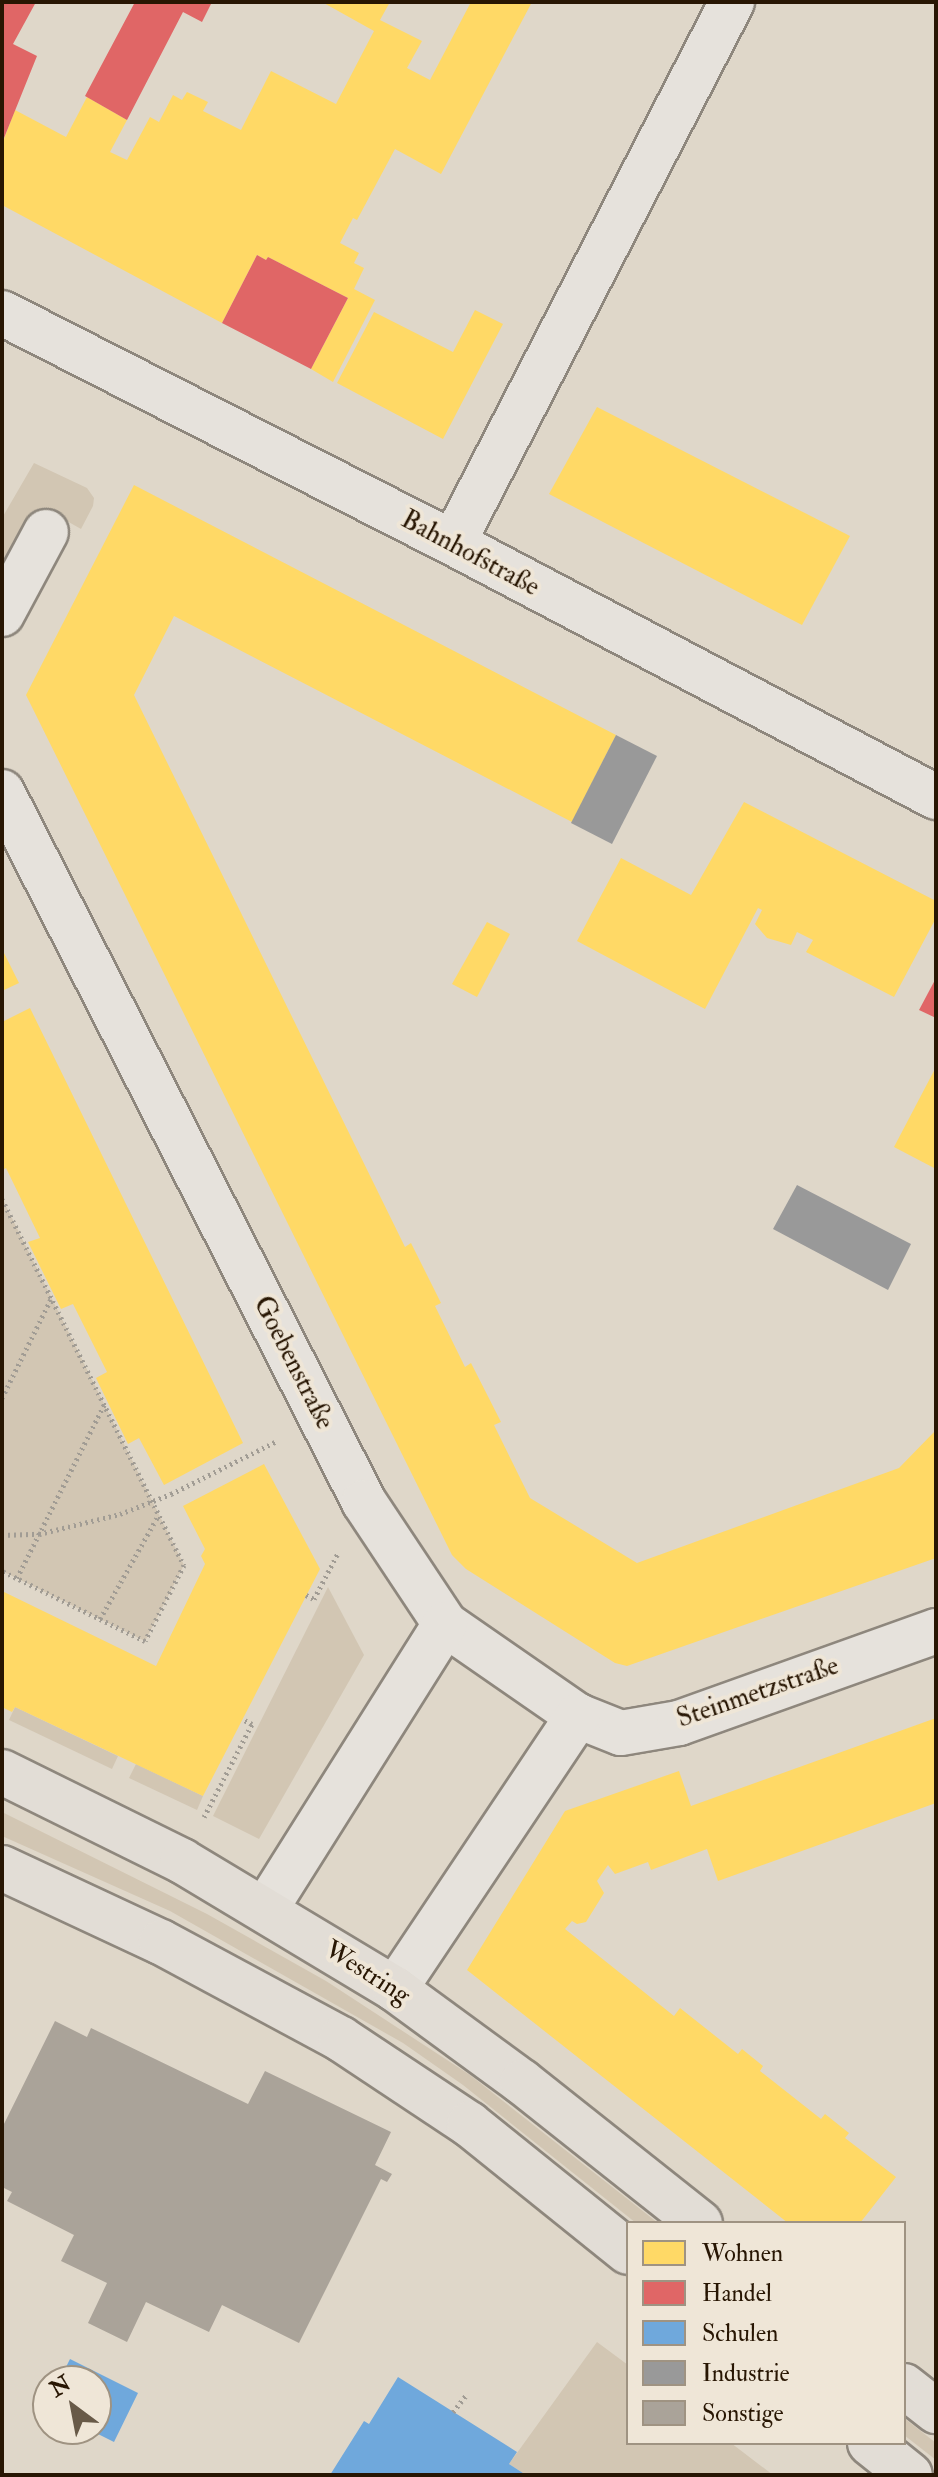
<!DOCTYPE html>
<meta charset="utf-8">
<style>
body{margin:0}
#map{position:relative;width:938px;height:2477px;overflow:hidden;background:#dfd7c9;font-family:"IM FELL Double Pica",serif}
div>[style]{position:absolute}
.green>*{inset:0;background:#d2c6b3}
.homes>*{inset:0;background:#ffd966}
.shops>*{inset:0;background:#e06666}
.schools>*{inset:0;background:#6fa8dc}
.industry>*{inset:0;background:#999}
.building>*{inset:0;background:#aaa399}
.path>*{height:5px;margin-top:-2.5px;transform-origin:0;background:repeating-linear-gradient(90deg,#a19c94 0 2px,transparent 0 6px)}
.roads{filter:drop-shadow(2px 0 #8e877d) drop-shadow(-2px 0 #8e877d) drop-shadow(0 2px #8e877d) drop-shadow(0 -2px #8e877d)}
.minor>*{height:44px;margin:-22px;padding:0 22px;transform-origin:22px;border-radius:22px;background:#e6e2dc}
.major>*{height:44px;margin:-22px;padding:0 22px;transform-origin:22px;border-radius:22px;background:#e2ddd6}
span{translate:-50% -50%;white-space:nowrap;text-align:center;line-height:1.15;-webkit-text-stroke:8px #efe6d7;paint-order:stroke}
.street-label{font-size:26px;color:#281603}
.frame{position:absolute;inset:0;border:4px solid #281603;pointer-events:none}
.legend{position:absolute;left:626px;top:2221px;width:280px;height:224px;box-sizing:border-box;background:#efe6d7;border:2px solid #9f9382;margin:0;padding:10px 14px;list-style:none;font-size:24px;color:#281603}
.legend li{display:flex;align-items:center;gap:16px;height:40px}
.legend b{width:40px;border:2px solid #9f9382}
.north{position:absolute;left:32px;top:2365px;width:80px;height:80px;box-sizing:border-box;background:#efe6d7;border:2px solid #9f9382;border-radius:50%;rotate:328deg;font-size:22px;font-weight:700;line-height:32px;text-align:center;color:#281603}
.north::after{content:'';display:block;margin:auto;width:28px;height:36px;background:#685a48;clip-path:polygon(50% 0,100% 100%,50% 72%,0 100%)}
</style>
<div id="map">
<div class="green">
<div style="clip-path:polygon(34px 463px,87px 488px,94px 498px,93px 506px,81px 529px,44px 508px,2px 582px,2px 518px)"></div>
<div style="clip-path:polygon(2px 1198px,184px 1565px,145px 1641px,2px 1571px)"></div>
<div style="clip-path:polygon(328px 1587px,364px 1655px,259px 1839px,213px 1816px)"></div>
<div style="clip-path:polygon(15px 1707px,118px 1756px,112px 1769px,9px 1720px)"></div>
<div style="clip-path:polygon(136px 1764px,203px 1796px,197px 1810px,129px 1778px)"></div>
<div style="clip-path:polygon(2px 1812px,207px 1914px,326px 1981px,470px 2075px,658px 2223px,636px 2223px,463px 2085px,403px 2043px,170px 1911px,2px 1836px)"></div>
<div style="clip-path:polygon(597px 2342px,628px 2365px,628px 2443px,731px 2443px,773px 2475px,526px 2475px,509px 2464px)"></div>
<div style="clip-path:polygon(904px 2418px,936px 2443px,936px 2460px,904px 2435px)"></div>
</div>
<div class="homes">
<div style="clip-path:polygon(322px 2px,390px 2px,380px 20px,422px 41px,407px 68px,430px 80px,471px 2px,532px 2px,441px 174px,395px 149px,357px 220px,353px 218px,340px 243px,359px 253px,354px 263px,364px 268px,354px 289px,375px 300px,333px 382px,311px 369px,348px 298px,268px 257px,266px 260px,257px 255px,222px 323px,2px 205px,2px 144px,15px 110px,66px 137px,87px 97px,127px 120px,110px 152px,127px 160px,150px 117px,159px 122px,173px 95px,182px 100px,187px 92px,208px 102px,203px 111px,241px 130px,271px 71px,336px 104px,374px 31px)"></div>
<div style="clip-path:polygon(475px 310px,503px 324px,443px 439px,337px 383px,374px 312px,453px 352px)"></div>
<div style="clip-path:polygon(597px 407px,850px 536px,802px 625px,549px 494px)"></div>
<div style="clip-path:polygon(134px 485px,616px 735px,572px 822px,174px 616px,134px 695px,405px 1247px,411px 1243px,441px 1303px,435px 1306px,465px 1367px,471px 1363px,501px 1422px,494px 1425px,530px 1498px,637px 1563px,899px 1468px,936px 1430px,936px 1558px,627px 1666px,615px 1663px,466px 1569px,452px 1555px,26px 695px)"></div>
<div style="clip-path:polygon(744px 802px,936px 901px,936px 918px,894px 997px,806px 952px,813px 940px,797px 932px,791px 945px,767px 938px,755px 924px,762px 910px,758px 908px,705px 1009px,577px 941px,621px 858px,691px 895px)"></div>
<div style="clip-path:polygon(487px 922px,510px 934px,477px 997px,452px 984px)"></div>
<div style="clip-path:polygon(2px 949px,19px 983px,2px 991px)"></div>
<div style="clip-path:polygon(30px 1008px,243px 1443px,164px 1485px,139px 1438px,128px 1444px,96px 1378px,107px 1372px,73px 1304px,61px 1309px,28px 1242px,40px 1238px,6px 1168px,2px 1170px,2px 1022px)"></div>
<div style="clip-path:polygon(936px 1067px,936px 1169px,894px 1147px)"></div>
<div style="clip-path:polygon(264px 1464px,320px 1569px,203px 1796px,15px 1707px,12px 1712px,2px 1707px,2px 1591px,156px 1666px,205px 1564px,201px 1556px,205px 1549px,183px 1506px)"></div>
<div style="clip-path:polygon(936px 1718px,936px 1803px,718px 1881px,707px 1849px,651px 1870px,648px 1862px,615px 1874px,608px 1865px,597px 1881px,604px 1893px,586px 1922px,577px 1924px,572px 1921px,565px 1929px,674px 2016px,680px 2008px,738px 2054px,742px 2049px,763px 2066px,760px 2071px,821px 2119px,825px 2114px,849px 2133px,845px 2138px,896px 2177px,860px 2223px,788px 2223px,467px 1970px,565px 1811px,679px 1771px,691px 1806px)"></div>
</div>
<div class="shops">
<div style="clip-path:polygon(2px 2px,36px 2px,13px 44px,37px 56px,2px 143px)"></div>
<div style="clip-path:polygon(135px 2px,212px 2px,202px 22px,183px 12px,127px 120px,85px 96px)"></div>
<div style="clip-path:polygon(257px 255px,266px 260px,268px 257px,348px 298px,311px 369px,222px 323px)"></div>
<div style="clip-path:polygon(936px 978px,936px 1018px,919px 1010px)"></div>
</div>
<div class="schools">
<div style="clip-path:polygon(70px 2359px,138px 2393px,114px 2442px,88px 2429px,96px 2429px,96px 2381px,59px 2381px)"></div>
<div style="clip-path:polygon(398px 2377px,517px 2452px,509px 2464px,526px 2475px,330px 2475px,364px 2421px,369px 2424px)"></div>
</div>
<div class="industry">
<div style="clip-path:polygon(616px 735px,657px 756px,612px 844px,571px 823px)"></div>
<div style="clip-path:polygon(797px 1185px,911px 1244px,888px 1290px,773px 1229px)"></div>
</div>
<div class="building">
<div style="clip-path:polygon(55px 2021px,87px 2037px,91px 2028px,248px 2104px,265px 2071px,391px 2132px,375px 2165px,392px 2174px,387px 2182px,381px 2179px,299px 2343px,222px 2305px,209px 2332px,146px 2302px,127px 2342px,88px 2323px,107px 2283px,61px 2261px,74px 2235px,7px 2201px,12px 2192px,2px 2187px,2px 2128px)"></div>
</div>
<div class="path">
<div style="left:2px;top:1199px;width:409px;rotate:63.6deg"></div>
<div style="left:184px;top:1565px;width:85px;rotate:117.2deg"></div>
<div style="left:145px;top:1641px;width:159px;rotate:-153.9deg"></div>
<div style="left:2px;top:1398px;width:110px;rotate:-63.7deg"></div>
<div style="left:2px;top:1535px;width:37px;rotate:-2deg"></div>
<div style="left:39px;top:1534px;width:83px;rotate:-13.9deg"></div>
<div style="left:120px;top:1514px;width:55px;rotate:-21.4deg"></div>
<div style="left:171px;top:1494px;width:119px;rotate:-26.6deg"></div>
<div style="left:17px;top:1578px;width:194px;rotate:-63.3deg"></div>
<div style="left:306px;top:1595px;width:9px;rotate:27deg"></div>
<div style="left:314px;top:1599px;width:52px;rotate:-62.4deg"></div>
<div style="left:100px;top:1619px;width:118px;rotate:-60.6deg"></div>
<div style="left:204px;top:1817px;width:105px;rotate:-62.7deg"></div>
<div style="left:252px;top:1724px;width:11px;rotate:-153deg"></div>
<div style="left:453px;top:2412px;width:23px;rotate:-52deg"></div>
</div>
<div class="roads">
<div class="minor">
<div style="left:2px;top:313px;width:506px;rotate:27.02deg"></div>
<div style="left:453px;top:543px;width:546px;rotate:27.74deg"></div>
<div style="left:453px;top:543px;width:609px;rotate:-62.72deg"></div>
<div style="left:2px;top:614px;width:93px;rotate:-61.8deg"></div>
<div style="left:2px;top:792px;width:797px;rotate:62.98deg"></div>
<div style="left:364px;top:1502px;width:146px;rotate:56.4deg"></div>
<div style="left:445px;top:1624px;width:162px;rotate:34.7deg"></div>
<div style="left:578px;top:1716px;width:46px;rotate:21.6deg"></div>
<div style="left:621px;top:1733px;width:59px;rotate:-9.8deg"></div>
<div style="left:679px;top:1723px;width:273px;rotate:-19.7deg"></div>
<div style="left:265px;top:1910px;width:338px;rotate:-57.8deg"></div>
<div style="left:395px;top:1989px;width:329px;rotate:-56.2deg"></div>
</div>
<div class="major">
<div style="left:2px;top:1772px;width:201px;rotate:26.3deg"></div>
<div style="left:182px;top:1861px;width:249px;rotate:31deg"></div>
<div style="left:395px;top:1989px;width:157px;rotate:36.2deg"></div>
<div style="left:522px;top:2082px;width:227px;rotate:38.4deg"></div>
<div style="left:2px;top:1868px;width:175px;rotate:25deg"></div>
<div style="left:161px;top:1942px;width:204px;rotate:28.3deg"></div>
<div style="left:341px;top:2039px;width:154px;rotate:33.6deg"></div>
<div style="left:469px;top:2124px;width:204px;rotate:38.8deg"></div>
<div style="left:904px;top:2386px;width:41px;rotate:38deg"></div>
<div style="left:870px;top:2443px;width:51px;rotate:38.7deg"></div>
</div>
</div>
<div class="street-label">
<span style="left:470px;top:554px;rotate:28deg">Bahnhofstraße</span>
<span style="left:293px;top:1363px;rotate:63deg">Goebenstraße</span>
<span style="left:758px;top:1693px;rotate:-19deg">Steinmetzstraße</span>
<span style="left:367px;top:1973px;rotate:32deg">Westring</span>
</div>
<div class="frame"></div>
<ul class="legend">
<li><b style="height:22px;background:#ffd966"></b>Wohnen</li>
<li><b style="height:22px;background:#e06666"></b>Handel</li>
<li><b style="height:22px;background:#6fa8dc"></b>Schulen</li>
<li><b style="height:22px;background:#999"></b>Industrie</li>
<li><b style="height:22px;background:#aaa399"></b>Sonstige</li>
</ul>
<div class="north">N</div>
</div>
